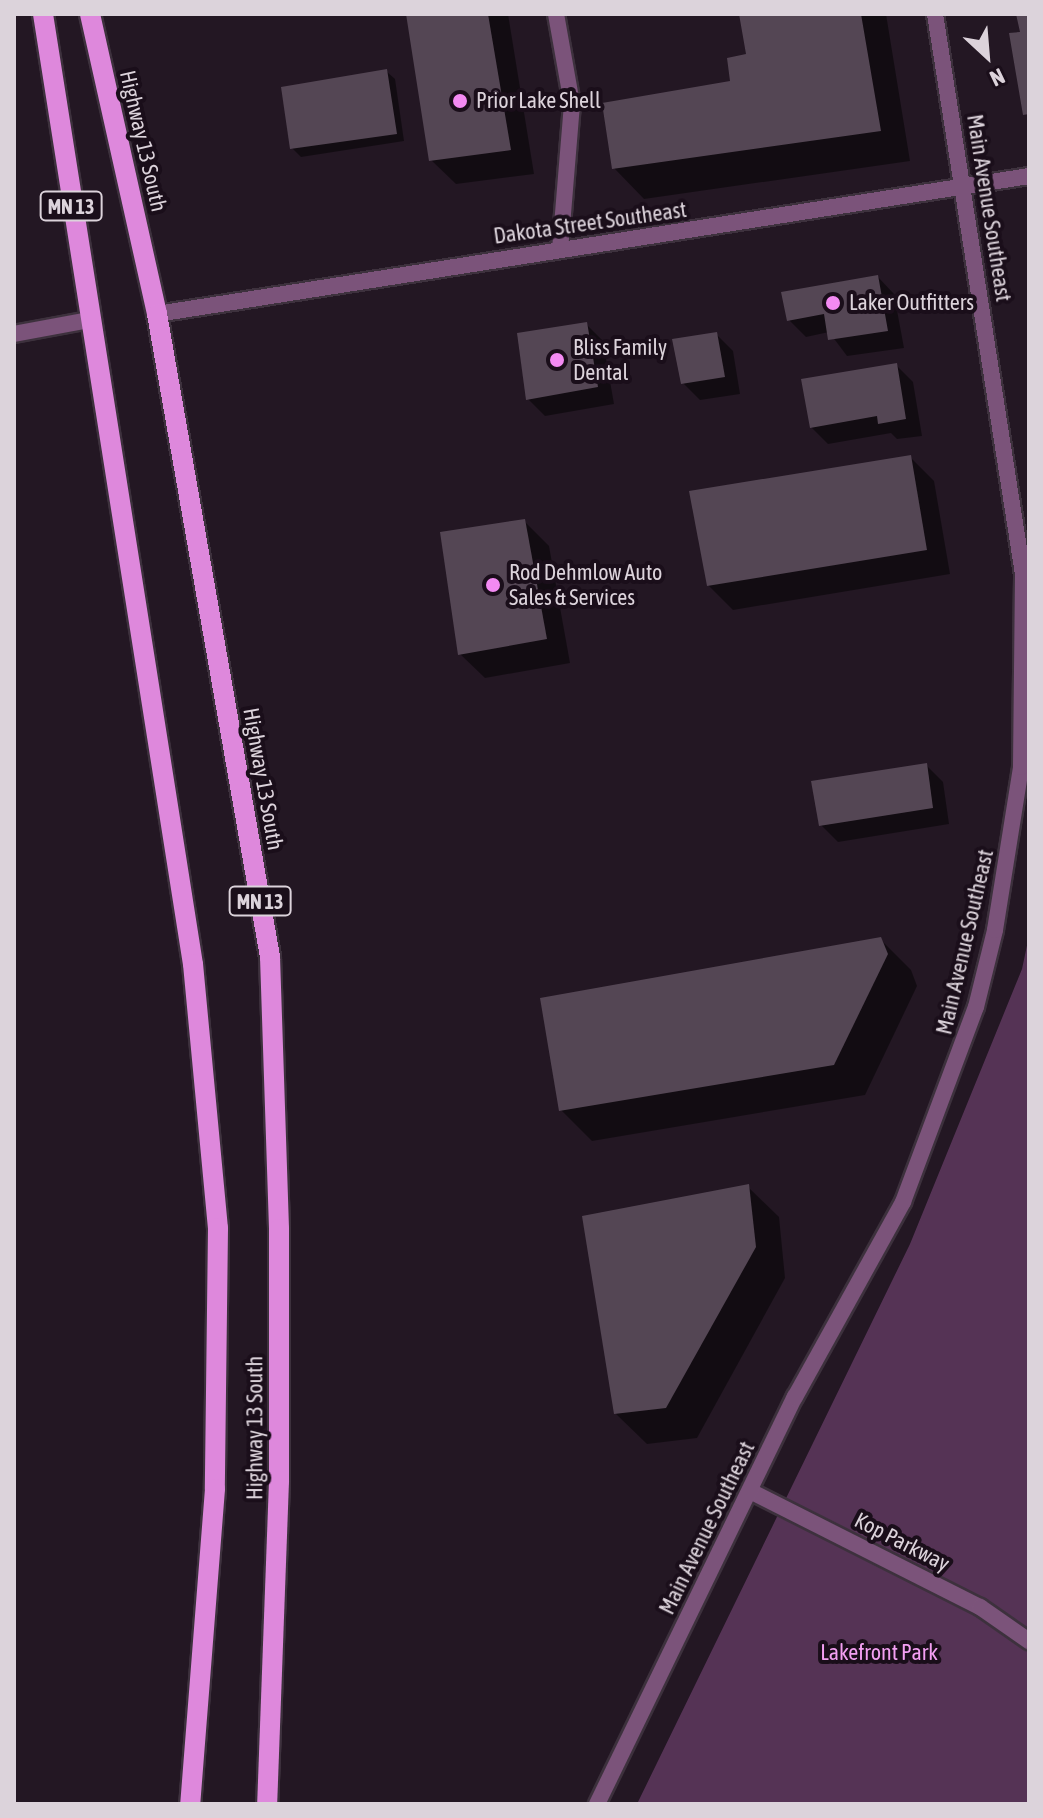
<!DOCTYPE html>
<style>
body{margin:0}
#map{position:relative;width:1043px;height:1818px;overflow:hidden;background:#231723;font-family:"Asap Condensed",sans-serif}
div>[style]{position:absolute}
.green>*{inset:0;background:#535}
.shadow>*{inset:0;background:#0007}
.building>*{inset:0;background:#544654}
.roads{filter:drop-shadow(2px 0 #3d313d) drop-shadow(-2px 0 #3d313d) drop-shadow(0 2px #3d313d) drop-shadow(0 -2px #3d313d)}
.street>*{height:16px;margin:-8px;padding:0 8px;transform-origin:8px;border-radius:8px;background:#7b537a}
.primary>*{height:20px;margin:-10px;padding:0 10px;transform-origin:10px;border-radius:10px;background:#de88dc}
.dots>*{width:22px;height:22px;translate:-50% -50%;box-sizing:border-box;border:4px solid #1a0e1a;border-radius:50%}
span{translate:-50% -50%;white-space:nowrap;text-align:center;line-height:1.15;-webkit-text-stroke:8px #1a0e1a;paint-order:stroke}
.shield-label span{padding:2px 6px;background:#1a0e1a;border:2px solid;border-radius:6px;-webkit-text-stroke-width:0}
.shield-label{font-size:20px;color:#dcd3db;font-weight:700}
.poi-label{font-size:22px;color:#dcd3db}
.left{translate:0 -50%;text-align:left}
.street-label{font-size:22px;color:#dcd3db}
.park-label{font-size:22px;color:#f39ff2}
.frame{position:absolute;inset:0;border:16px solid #dcd3db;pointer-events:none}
.north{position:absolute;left:947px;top:16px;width:80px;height:80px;-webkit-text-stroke:6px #1a0e1a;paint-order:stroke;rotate:154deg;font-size:22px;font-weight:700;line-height:32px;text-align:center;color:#dcd3db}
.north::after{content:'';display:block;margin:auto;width:28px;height:36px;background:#dcd3db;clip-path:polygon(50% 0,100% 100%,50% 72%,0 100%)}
</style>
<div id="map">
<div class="green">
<div style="clip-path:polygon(1029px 936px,1029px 1804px,637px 1804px,910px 1244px,1022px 969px)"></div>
</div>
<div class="shadow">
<div style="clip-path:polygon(408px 14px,508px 14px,534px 174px,456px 184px,431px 160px)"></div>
<div style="clip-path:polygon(741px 14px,886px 14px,910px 161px,644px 199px,614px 168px,732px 83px,748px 56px)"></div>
<div style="clip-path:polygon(386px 71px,395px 79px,404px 141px,301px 157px,292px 148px)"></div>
<div style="clip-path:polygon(878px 277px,894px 294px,904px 348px,847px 356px,829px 332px,806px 337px,789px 320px)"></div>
<div style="clip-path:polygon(586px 324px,603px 341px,614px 404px,545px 416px,528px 399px)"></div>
<div style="clip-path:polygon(716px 334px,733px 351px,740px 394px,700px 400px,683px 383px)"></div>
<div style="clip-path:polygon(896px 365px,913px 382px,922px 436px,897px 439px,891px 433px,828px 444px,811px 427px)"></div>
<div style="clip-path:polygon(910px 457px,934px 481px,950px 574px,733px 610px,708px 585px)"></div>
<div style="clip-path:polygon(524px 521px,549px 546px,570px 663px,485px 678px,460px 654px)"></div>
<div style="clip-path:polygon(926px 765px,943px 782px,949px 824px,838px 842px,821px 825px)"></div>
<div style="clip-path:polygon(880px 939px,911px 970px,917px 986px,865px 1095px,592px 1141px,561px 1110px)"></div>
<div style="clip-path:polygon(748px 1187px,779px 1217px,785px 1278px,697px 1438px,647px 1444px,616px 1414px)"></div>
</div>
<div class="building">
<div style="clip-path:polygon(406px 14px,488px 14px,511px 150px,429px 161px)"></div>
<div style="clip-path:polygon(739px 14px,861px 14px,881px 131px,612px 169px,602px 103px,730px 81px,727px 58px,746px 54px)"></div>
<div style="clip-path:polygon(1016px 14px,1029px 14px,1029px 114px,1023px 115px,1009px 33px,1020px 32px)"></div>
<div style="clip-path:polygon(387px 69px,397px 134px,290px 149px,281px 87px)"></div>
<div style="clip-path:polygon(878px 275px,888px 331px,828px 340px,824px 314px,787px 321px,781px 292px)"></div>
<div style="clip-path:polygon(587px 322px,598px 387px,526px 400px,517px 333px)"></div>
<div style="clip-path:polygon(717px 332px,725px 377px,681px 384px,672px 339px)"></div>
<div style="clip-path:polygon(897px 363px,906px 419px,878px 424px,877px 416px,810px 428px,801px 379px)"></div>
<div style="clip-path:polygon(911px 455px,927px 550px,707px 586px,689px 491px)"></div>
<div style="clip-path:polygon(525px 519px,547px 639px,458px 655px,440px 532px)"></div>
<div style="clip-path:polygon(927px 763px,933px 808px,819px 826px,811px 781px)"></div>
<div style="clip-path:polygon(881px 937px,888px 954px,834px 1065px,559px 1111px,540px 998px)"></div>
<div style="clip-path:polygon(749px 1184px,756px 1247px,666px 1408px,614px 1414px,582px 1216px)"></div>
</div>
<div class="roads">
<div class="street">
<div style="left:556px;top:14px;width:91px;rotate:79.9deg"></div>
<div style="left:572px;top:104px;width:146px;rotate:94.7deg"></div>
<div style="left:157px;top:314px;width:883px;rotate:-8.99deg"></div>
<div style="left:14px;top:334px;width:76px;rotate:-10.6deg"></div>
<div style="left:750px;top:1491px;width:258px;rotate:26.8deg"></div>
<div style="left:980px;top:1607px;width:60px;rotate:34.8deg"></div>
<div style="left:597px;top:1804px;width:453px;rotate:-64.1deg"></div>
<div style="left:795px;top:1397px;width:223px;rotate:-61deg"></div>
<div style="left:903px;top:1202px;width:208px;rotate:-69.5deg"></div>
<div style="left:976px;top:1007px;width:79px;rotate:-76.1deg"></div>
<div style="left:995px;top:930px;width:165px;rotate:-80.9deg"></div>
<div style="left:1021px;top:767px;width:193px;rotate:-89.4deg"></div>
<div style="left:1023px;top:574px;width:567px;rotate:-98.93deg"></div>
</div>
<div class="primary">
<div style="left:43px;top:14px;width:962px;rotate:81.03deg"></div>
<div style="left:193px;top:964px;width:265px;rotate:84.6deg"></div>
<div style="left:218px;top:1228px;width:261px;rotate:90.7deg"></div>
<div style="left:215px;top:1489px;width:316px;rotate:94.5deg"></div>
<div style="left:90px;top:14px;width:307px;rotate:77.4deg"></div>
<div style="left:157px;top:314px;width:653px;rotate:80.03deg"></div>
<div style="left:270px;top:957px;width:272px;rotate:88.1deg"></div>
<div style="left:279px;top:1229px;width:252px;rotate:90deg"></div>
<div style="left:279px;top:1481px;width:323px;rotate:92.1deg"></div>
</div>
</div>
<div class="dots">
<div style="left:460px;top:101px;background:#f38af2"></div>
<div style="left:833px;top:303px;background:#f38af2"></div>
<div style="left:557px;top:360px;background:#f38af2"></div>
<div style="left:493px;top:585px;background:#f38af2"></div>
</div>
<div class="shield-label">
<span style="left:71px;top:206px">MN 13</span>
<span style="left:260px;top:901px">MN 13</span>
</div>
<div class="poi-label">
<span class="left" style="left:476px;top:101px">Prior Lake Shell</span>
<span class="left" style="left:849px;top:303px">Laker Outfitters</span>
<span class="left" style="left:573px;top:360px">Bliss Family<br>Dental</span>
<span class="left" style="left:509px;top:585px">Rod Dehmlow Auto<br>Sales &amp; Services</span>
</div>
<div class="street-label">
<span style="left:143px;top:141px;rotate:77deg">Highway 13 South</span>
<span style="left:989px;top:208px;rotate:81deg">Main Avenue Southeast</span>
<span style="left:590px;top:223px;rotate:-8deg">Dakota Street Southeast</span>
<span style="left:263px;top:779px;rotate:80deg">Highway 13 South</span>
<span style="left:965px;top:942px;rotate:-77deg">Main Avenue Southeast</span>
<span style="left:255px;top:1428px;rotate:-90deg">Highway 13 South</span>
<span style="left:707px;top:1528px;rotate:-64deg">Main Avenue Southeast</span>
<span style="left:902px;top:1542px;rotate:27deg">Kop Parkway</span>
</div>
<div class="park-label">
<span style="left:879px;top:1653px">Lakefront Park</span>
</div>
<div class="frame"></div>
<div class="north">N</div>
</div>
